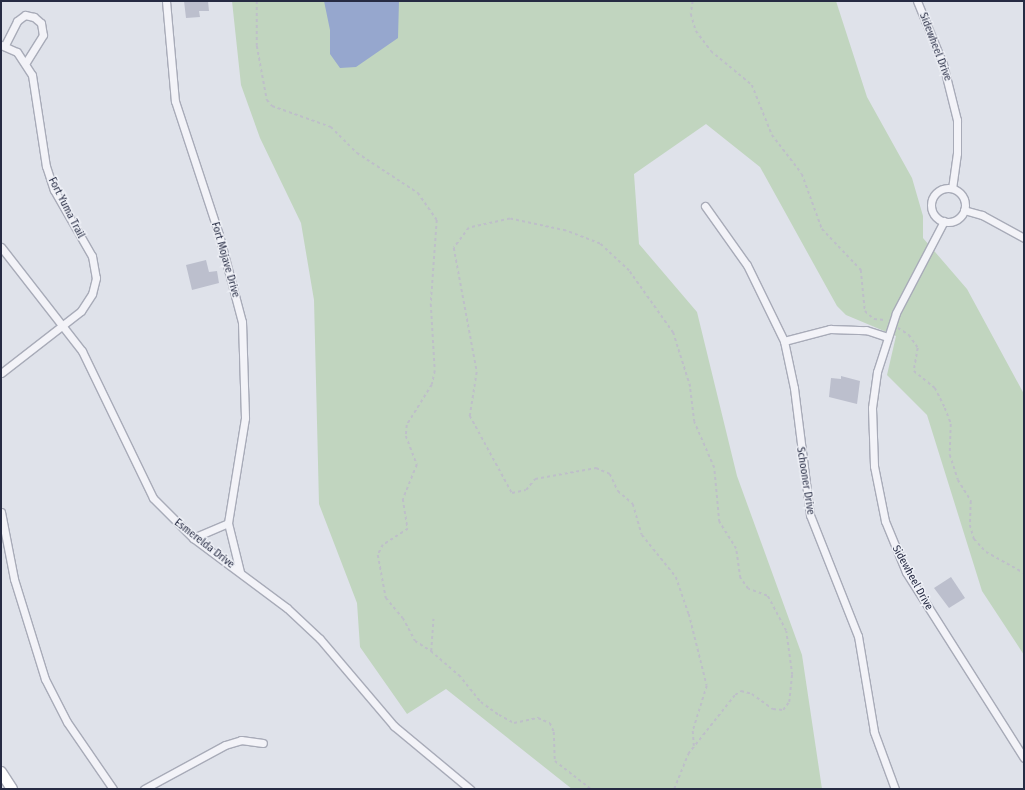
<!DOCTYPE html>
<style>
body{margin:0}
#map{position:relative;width:1025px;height:790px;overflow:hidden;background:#dfe2ea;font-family:"Fira Sans Condensed",sans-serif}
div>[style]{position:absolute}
.green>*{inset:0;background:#c1d5bf}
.water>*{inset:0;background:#96a7ce}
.building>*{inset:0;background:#bcbfcd}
.path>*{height:1.5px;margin-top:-0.75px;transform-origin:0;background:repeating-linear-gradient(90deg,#bebfc9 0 3px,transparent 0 6px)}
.roads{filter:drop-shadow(1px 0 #a8abb8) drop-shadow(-1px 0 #a8abb8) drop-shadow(0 1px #a8abb8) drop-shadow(0 -1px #a8abb8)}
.street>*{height:7px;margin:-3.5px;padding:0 3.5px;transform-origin:3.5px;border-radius:3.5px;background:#f3f3f8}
.street>.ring{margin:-3.5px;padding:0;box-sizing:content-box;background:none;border:7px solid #f3f3f8;border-radius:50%}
.secondary>*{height:10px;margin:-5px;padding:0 5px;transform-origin:5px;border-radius:5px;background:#fff}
span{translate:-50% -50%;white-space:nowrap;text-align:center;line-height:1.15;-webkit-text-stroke:3px #eff1f7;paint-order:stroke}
.street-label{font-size:11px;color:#262b43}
.frame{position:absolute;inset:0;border:2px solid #262b43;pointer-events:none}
</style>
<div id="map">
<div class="green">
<div style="clip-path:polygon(232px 1px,836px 1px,867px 97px,912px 178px,923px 216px,923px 238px,967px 289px,1024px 394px,1024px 655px,982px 591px,927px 415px,887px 375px,896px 336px,846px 315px,837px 306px,760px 167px,706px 124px,634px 174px,639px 244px,697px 312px,737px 476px,802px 655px,822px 789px,572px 789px,446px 689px,407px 714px,360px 647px,357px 603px,319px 504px,314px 300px,301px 223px,260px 138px,241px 85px)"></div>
</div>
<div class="water">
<div style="clip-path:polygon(324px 1px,399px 1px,398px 38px,356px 67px,340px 68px,330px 54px,330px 30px)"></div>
</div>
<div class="building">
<div style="clip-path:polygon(184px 1px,208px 1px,209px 11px,199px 11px,200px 17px,186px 18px)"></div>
<div style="clip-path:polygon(206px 260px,209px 272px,217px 271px,219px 283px,192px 290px,186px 265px)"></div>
<div style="clip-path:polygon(841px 376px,860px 381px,857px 404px,829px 397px,831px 378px,841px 379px)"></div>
<div style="clip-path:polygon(951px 577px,965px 598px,949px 608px,934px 588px)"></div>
</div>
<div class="path">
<div style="left:257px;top:1px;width:45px;rotate:90deg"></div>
<div style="left:257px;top:46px;width:55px;rotate:79.5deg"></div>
<div style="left:267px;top:100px;width:8px;rotate:50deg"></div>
<div style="left:272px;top:106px;width:63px;rotate:19.6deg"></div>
<div style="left:331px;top:127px;width:37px;rotate:45deg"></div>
<div style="left:357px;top:153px;width:73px;rotate:33.3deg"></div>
<div style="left:418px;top:193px;width:33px;rotate:55deg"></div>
<div style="left:437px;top:220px;width:84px;rotate:94.1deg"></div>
<div style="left:431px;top:304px;width:67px;rotate:86.6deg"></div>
<div style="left:435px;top:371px;width:14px;rotate:102deg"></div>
<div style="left:432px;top:385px;width:47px;rotate:122deg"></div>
<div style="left:407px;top:425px;width:11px;rotate:95deg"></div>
<div style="left:406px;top:436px;width:31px;rotate:69deg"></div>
<div style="left:417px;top:465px;width:37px;rotate:112deg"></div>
<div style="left:403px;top:499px;width:30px;rotate:81deg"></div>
<div style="left:408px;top:529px;width:30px;rotate:147deg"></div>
<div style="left:383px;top:545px;width:11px;rotate:117deg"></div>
<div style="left:378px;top:555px;width:44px;rotate:79.5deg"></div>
<div style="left:386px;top:598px;width:26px;rotate:50deg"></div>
<div style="left:403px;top:618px;width:26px;rotate:62deg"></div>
<div style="left:415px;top:641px;width:19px;rotate:32deg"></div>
<div style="left:431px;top:651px;width:32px;rotate:-86deg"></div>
<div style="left:693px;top:1px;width:13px;rotate:99deg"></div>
<div style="left:691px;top:14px;width:18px;rotate:74deg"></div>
<div style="left:696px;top:31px;width:25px;rotate:53deg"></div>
<div style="left:711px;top:51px;width:53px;rotate:39.7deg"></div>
<div style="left:752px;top:85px;width:54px;rotate:68.2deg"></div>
<div style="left:772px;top:135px;width:49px;rotate:52.4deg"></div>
<div style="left:802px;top:174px;width:59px;rotate:70deg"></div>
<div style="left:822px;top:229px;width:57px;rotate:46.4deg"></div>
<div style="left:861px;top:270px;width:41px;rotate:84.4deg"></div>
<div style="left:865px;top:311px;width:12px;rotate:42deg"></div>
<div style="left:874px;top:319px;width:11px;rotate:5deg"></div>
<div style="left:898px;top:328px;width:13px;rotate:32deg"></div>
<div style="left:909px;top:335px;width:16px;rotate:55deg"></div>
<div style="left:918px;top:348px;width:23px;rotate:100deg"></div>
<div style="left:914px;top:371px;width:27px;rotate:39deg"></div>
<div style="left:935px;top:388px;width:22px;rotate:63deg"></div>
<div style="left:945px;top:408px;width:17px;rotate:69deg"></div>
<div style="left:951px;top:424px;width:31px;rotate:92deg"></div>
<div style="left:950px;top:455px;width:26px;rotate:72deg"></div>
<div style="left:958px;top:480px;width:25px;rotate:58deg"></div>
<div style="left:971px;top:501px;width:24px;rotate:92deg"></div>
<div style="left:970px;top:525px;width:15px;rotate:74deg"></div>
<div style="left:974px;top:539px;width:18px;rotate:47deg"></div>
<div style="left:986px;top:552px;width:43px;rotate:28.9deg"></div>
<div style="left:431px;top:651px;width:37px;rotate:41deg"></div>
<div style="left:459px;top:675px;width:35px;rotate:51deg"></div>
<div style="left:481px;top:702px;width:22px;rotate:36deg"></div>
<div style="left:499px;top:715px;width:17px;rotate:28deg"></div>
<div style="left:514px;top:723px;width:25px;rotate:-12deg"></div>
<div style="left:538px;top:718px;width:13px;rotate:23deg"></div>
<div style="left:550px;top:723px;width:10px;rotate:66deg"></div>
<div style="left:554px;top:732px;width:29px;rotate:88deg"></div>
<div style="left:555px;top:761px;width:46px;rotate:37.9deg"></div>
<div style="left:674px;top:789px;width:38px;rotate:-68deg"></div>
<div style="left:688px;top:754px;width:75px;rotate:-51.5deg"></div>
<div style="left:735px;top:695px;width:7px;rotate:-34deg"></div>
<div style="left:741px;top:691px;width:11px;rotate:15deg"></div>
<div style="left:752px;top:694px;width:26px;rotate:36deg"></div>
<div style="left:773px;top:709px;width:10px;rotate:6deg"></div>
<div style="left:783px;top:710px;width:10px;rotate:-53deg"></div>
<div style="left:789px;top:702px;width:27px;rotate:-84deg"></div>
<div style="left:792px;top:675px;width:44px;rotate:-97.8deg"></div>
<div style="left:786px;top:631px;width:40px;rotate:-118deg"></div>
<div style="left:767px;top:596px;width:20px;rotate:-160deg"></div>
<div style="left:748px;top:589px;width:14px;rotate:-126deg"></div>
<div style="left:740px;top:578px;width:29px;rotate:-98deg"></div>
<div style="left:736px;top:549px;width:32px;rotate:-122deg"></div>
<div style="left:719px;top:522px;width:54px;rotate:-95.3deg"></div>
<div style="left:714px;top:468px;width:50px;rotate:-113.5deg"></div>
<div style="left:694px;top:422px;width:35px;rotate:-97deg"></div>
<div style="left:690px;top:387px;width:57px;rotate:-107.5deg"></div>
<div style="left:673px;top:333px;width:76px;rotate:-125.4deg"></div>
<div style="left:629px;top:271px;width:40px;rotate:-137deg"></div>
<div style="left:600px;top:244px;width:36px;rotate:-159deg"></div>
<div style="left:566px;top:231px;width:57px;rotate:-167.9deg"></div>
<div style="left:510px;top:219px;width:42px;rotate:167.6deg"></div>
<div style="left:469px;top:228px;width:25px;rotate:127deg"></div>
<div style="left:454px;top:248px;width:126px;rotate:79.5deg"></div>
<div style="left:477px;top:372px;width:45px;rotate:99deg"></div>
<div style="left:470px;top:416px;width:88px;rotate:61.4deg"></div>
<div style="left:512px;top:493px;width:14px;rotate:-12deg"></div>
<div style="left:526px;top:490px;width:14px;rotate:-51deg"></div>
<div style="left:535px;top:479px;width:62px;rotate:-10.2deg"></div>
<div style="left:596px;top:468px;width:15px;rotate:23deg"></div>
<div style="left:610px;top:474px;width:19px;rotate:65deg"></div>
<div style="left:618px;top:491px;width:20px;rotate:41deg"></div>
<div style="left:633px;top:504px;width:32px;rotate:74deg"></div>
<div style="left:642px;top:535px;width:54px;rotate:51deg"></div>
<div style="left:676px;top:577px;width:39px;rotate:71deg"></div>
<div style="left:689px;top:614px;width:74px;rotate:76deg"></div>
<div style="left:707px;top:686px;width:47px;rotate:107.3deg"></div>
<div style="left:693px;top:731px;width:15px;rotate:86deg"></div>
</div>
<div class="roads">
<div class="street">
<div style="left:166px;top:1px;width:100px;rotate:84.9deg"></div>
<div style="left:175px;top:101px;width:141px;rotate:71.8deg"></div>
<div style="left:219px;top:235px;width:90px;rotate:75.2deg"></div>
<div style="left:242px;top:322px;width:96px;rotate:88.2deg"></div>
<div style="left:245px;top:418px;width:106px;rotate:99.2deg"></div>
<div style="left:917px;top:1px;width:68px;rotate:67.6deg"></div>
<div style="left:943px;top:64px;width:58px;rotate:76deg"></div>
<div style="left:957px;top:120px;width:33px;rotate:90deg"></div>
<div style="left:957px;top:153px;width:35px;rotate:98deg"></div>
<div style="left:1px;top:45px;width:17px;rotate:24deg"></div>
<div style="left:17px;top:52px;width:27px;rotate:57deg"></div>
<div style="left:32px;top:75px;width:92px;rotate:81.3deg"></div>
<div style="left:46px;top:166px;width:25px;rotate:72deg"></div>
<div style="left:54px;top:190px;width:76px;rotate:60.1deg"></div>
<div style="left:92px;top:256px;width:22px;rotate:80deg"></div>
<div style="left:96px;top:278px;width:16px;rotate:104deg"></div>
<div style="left:92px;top:294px;width:20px;rotate:123deg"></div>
<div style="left:81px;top:311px;width:101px;rotate:142.2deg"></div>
<div style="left:5px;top:45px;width:27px;rotate:-63deg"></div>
<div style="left:17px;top:21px;width:10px;rotate:-37deg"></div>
<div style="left:25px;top:15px;width:9px;rotate:13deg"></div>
<div style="left:34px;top:17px;width:9px;rotate:41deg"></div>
<div style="left:41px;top:23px;width:12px;rotate:81deg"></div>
<div style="left:43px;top:35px;width:32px;rotate:122deg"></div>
<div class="ring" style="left:931px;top:188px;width:27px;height:27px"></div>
<div style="left:705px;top:206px;width:72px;rotate:54.6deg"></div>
<div style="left:747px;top:265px;width:85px;rotate:64deg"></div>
<div style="left:784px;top:341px;width:48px;rotate:78deg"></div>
<div style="left:794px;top:388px;width:128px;rotate:82.8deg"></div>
<div style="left:810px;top:515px;width:130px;rotate:68.4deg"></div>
<div style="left:858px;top:636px;width:97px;rotate:80.5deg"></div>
<div style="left:874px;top:732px;width:61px;rotate:69.8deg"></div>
<div style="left:964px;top:210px;width:19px;rotate:16deg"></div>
<div style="left:982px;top:215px;width:48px;rotate:28.7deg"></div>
<div style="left:944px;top:221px;width:104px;rotate:117.6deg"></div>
<div style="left:896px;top:313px;width:62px;rotate:107.9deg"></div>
<div style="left:877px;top:372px;width:36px;rotate:98deg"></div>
<div style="left:872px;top:408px;width:58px;rotate:88deg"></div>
<div style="left:874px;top:466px;width:56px;rotate:78.7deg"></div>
<div style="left:885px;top:521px;width:55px;rotate:67.6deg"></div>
<div style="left:906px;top:572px;width:220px;rotate:57.6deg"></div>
<div style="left:1px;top:247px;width:132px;rotate:52.1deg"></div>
<div style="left:82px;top:351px;width:163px;rotate:64.2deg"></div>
<div style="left:153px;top:498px;width:57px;rotate:45deg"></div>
<div style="left:193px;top:538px;width:117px;rotate:36.7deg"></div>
<div style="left:287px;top:608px;width:45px;rotate:43.2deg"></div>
<div style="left:320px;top:639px;width:114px;rotate:49.6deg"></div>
<div style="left:394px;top:726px;width:99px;rotate:39.7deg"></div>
<div style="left:784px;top:341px;width:48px;rotate:-14.6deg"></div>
<div style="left:830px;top:329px;width:36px;rotate:2deg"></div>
<div style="left:866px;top:330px;width:23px;rotate:18deg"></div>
<div style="left:1px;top:512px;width:68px;rotate:79deg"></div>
<div style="left:14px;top:579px;width:105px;rotate:72.8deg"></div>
<div style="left:45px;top:679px;width:48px;rotate:62.9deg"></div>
<div style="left:67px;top:722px;width:81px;rotate:55.5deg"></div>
<div style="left:193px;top:538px;width:38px;rotate:-23deg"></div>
<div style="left:228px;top:523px;width:50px;rotate:76.2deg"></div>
<div style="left:144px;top:789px;width:92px;rotate:-28.5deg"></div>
<div style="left:225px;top:745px;width:17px;rotate:-17deg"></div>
<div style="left:241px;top:740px;width:22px;rotate:8deg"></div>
</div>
<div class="secondary">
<div style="left:1px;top:772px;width:20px;rotate:57deg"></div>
</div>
</div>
<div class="street-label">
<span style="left:935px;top:47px;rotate:69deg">Sidewheel Drive</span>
<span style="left:66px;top:208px;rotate:63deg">Fort Yuma Trail</span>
<span style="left:225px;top:260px;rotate:74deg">Fort Mojave Drive</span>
<span style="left:805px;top:481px;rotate:81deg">Schooner Drive</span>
<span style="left:204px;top:544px;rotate:38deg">Esmerelda Drive</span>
<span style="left:912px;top:578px;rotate:61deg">Sidewheel Drive</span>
</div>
<div class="frame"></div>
</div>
